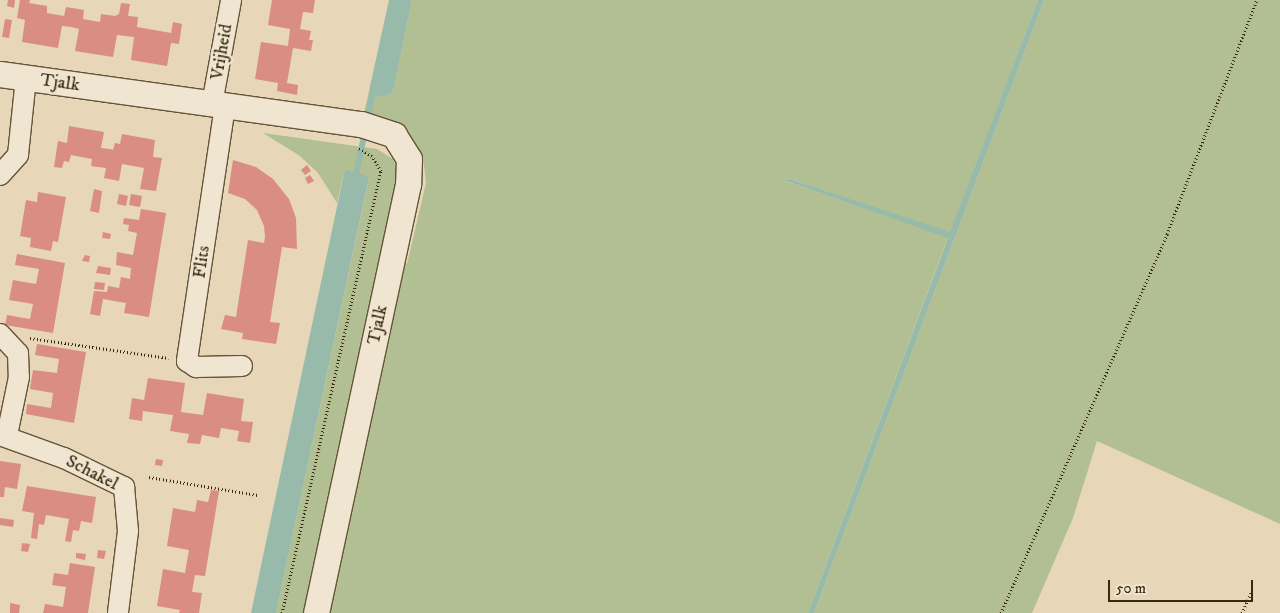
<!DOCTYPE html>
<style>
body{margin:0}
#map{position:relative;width:1280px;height:613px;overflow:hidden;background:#e7d7b8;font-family:"IM FELL DW Pica",serif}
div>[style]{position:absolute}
.green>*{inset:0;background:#b1bf93}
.water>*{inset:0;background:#97baaa}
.stream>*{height:5.5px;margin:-2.75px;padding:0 2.75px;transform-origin:2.75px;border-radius:2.75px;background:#97baaa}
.building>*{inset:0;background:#d98d83}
.path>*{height:3px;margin-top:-1.5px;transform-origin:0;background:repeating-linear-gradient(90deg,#3a280e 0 1px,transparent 0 3.5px)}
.roads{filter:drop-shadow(1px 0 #655438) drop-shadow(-1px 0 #655438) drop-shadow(0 1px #655438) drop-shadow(0 -1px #655438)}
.minor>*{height:20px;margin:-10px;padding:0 10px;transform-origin:10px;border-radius:10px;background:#efe5d1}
.tertiary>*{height:25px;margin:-12.5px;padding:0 12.5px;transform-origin:12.5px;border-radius:12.5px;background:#efe5d1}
span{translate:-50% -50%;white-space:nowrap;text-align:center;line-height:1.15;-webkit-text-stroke:5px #efe5d1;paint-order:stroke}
.street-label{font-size:18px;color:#3a280e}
.scale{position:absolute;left:1108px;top:580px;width:145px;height:22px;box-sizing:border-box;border:2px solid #3a280e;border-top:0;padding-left:6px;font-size:15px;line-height:18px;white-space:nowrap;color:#3a280e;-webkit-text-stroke:4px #efe5d1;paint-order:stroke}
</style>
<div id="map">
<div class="green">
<div style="clip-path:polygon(412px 0,1038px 0,950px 233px,793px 180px,785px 181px,948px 237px,808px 613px,327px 613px,403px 262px,407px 264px,426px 183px,424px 165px,410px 138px,361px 126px,369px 91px,377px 97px,386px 96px,393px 92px)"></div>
<div style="clip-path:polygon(1044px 0,1280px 0,1280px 524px,1097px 441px,1073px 518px,1032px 613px,814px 613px)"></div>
<div style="clip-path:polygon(263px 133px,377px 149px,393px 159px,402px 180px,306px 613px,276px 613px,369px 178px,345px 169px,337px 203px,318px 173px,300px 156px)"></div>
</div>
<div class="water">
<div style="clip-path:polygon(389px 0,412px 0,393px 92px,386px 96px,377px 97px,369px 91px)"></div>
<div style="clip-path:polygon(1038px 0,1044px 0,814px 613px,808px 613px,948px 238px,783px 180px,793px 180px,950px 232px)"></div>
<div style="clip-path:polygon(345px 169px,369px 177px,276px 613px,251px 613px)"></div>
</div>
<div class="stream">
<div style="left:367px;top:120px;width:33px;rotate:-78deg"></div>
<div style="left:355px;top:179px;width:48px;rotate:-78deg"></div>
</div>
<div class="building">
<div style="clip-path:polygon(8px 0,15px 0,14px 8px,7px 6px)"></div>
<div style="clip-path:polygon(20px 0,30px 0,29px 3px,47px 6px,47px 13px,64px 16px,66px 7px,84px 10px,83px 19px,100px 22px,101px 14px,115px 16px,119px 14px,121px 3px,130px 4px,128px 16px,138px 17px,137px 27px,171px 33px,173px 22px,182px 24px,179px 44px,171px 43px,167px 66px,131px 60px,134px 37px,117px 35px,113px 57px,75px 51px,79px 29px,71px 27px,62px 26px,58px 48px,22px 42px,25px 20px,17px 18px)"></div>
<div style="clip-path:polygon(272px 0,315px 0,313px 13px,303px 12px,300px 29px,311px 31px,309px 40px,313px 40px,311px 51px,293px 48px,287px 83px,298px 85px,297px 95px,277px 91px,278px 83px,255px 79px,261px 42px,288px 46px,290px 29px,268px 25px)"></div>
<div style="clip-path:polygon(5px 19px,12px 20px,9px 38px,2px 37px)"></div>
<div style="clip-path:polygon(69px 126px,104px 132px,101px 148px,110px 149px,113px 150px,115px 143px,120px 144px,122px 134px,155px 140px,153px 157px,162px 158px,156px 191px,140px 189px,144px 168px,122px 164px,119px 181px,104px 178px,106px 168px,91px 166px,92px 159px,71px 155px,69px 162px,64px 161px,62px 168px,54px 167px,58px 141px,67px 143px)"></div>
<div style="clip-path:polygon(233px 160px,256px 167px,273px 179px,289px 199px,296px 218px,297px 249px,282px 247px,273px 303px,270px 322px,280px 323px,276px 344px,242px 339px,243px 333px,221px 329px,225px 315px,236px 317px,248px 240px,264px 243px,265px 237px,264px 226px,257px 210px,245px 199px,228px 193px)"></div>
<div style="clip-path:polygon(307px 165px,311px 171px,305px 175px,301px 170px)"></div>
<div style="clip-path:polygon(310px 175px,314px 181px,308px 184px,305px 178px)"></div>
<div style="clip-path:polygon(94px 189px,102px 191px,99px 213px,90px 211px)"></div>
<div style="clip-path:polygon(38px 192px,66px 197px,58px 242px,53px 241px,51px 251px,30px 247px,31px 238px,20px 236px,26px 200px,37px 202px)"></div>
<div style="clip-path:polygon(119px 194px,128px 196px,126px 206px,117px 204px)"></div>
<div style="clip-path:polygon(131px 194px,142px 196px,140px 207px,129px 205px)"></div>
<div style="clip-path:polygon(141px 209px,166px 213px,149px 317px,124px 313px,126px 303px,103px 299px,100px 316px,90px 314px,94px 291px,107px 292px,108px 286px,119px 288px,121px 277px,130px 279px,131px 268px,116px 265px,117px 252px,133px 255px,137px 233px,128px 231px,129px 225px,123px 224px,124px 218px,139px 220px)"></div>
<div style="clip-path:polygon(103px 232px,111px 234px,110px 239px,102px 238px)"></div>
<div style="clip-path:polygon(17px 254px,65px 263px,53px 333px,5px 325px,7px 315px,30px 319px,33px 304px,9px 300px,13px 280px,36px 284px,39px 269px,15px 265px)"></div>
<div style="clip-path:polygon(85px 255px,90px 256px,89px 262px,82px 261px)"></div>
<div style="clip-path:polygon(98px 266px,111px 268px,110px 275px,96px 273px)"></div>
<div style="clip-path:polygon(95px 282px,105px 283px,104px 290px,94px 289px)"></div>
<div style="clip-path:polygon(37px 344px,86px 352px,74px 423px,26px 414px,27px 404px,51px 408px,53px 393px,30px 389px,33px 370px,57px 373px,59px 359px,35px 355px)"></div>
<div style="clip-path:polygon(148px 378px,185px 383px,181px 412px,203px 415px,207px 393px,244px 399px,241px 421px,253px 422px,250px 443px,237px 441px,239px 431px,221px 428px,219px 438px,202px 435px,200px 444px,187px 443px,189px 434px,170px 431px,173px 415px,143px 411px,142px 421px,129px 419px,132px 398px,144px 400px)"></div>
<div style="clip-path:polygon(156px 459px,163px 460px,162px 466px,155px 465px)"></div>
<div style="clip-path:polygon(0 461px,21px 464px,17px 489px,5px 487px,4px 497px,0 497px)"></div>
<div style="clip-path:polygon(27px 486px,96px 497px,92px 523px,81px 521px,79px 531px,73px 530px,71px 542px,65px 541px,69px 519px,46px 515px,44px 525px,39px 524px,37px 539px,31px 538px,34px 513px,22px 511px)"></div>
<div style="clip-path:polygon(211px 490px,219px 491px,205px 576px,195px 575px,192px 592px,202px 593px,199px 613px,179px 613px,180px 610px,157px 606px,163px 569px,185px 573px,187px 561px,189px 550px,167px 546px,173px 508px,195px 512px,197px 500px,208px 502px)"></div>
<div style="clip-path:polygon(0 518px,14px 520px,13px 527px,0 525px)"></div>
<div style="clip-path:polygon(22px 543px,30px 544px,28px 552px,21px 551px)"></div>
<div style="clip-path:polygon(98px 550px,106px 551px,104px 559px,97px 558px)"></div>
<div style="clip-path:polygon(76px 553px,86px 554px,85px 560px,76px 558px)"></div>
<div style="clip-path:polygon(70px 563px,95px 567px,88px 613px,43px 613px,45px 604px,63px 607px,66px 587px,52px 585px,54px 573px,68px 575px)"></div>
<div style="clip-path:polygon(10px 603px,20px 605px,19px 613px,10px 613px)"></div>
</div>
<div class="path">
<div style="left:30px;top:338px;width:140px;rotate:8.2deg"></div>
<div style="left:149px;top:477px;width:110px;rotate:9.4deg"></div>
<div style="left:282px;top:613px;width:453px;rotate:-77.4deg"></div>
<div style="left:381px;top:171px;width:17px;rotate:-121deg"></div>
<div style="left:372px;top:156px;width:16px;rotate:-150deg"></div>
<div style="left:1001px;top:613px;width:414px;rotate:-66.3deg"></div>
<div style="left:1167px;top:234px;width:251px;rotate:-69deg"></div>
<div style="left:1242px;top:613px;width:24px;rotate:-66deg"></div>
</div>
<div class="roads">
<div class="minor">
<div style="left:212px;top:104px;width:106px;rotate:-79.6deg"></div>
<div style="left:225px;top:106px;width:258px;rotate:98.5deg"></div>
<div style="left:187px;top:361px;width:11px;rotate:34deg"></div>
<div style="left:196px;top:367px;width:46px;rotate:-1.2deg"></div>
<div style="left:0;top:175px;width:27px;rotate:-48deg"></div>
<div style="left:18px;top:155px;width:77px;rotate:-84.1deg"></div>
<div style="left:0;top:334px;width:26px;rotate:47deg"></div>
<div style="left:18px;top:353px;width:24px;rotate:88deg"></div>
<div style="left:19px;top:377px;width:59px;rotate:101.7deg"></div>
<div style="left:0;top:435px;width:68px;rotate:19.8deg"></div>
<div style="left:64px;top:458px;width:67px;rotate:25.8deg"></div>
<div style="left:124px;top:487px;width:44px;rotate:84.8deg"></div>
<div style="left:128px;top:531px;width:83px;rotate:97deg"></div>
</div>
<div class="tertiary">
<div style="left:0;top:74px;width:364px;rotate:7.9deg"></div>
<div style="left:361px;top:124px;width:35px;rotate:18deg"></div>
<div style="left:394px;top:135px;width:28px;rotate:58deg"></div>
<div style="left:409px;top:159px;width:25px;rotate:92deg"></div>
<div style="left:408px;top:184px;width:439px;rotate:102.1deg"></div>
</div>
</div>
<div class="street-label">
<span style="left:222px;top:52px;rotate:-80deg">Vrijheid</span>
<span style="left:60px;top:83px;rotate:8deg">Tjalk</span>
<span style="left:202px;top:262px;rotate:-82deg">Flits</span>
<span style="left:378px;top:325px;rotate:-78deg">Tjalk</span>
<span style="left:92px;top:473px;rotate:27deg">Schakel</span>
</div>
<div class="scale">50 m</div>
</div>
